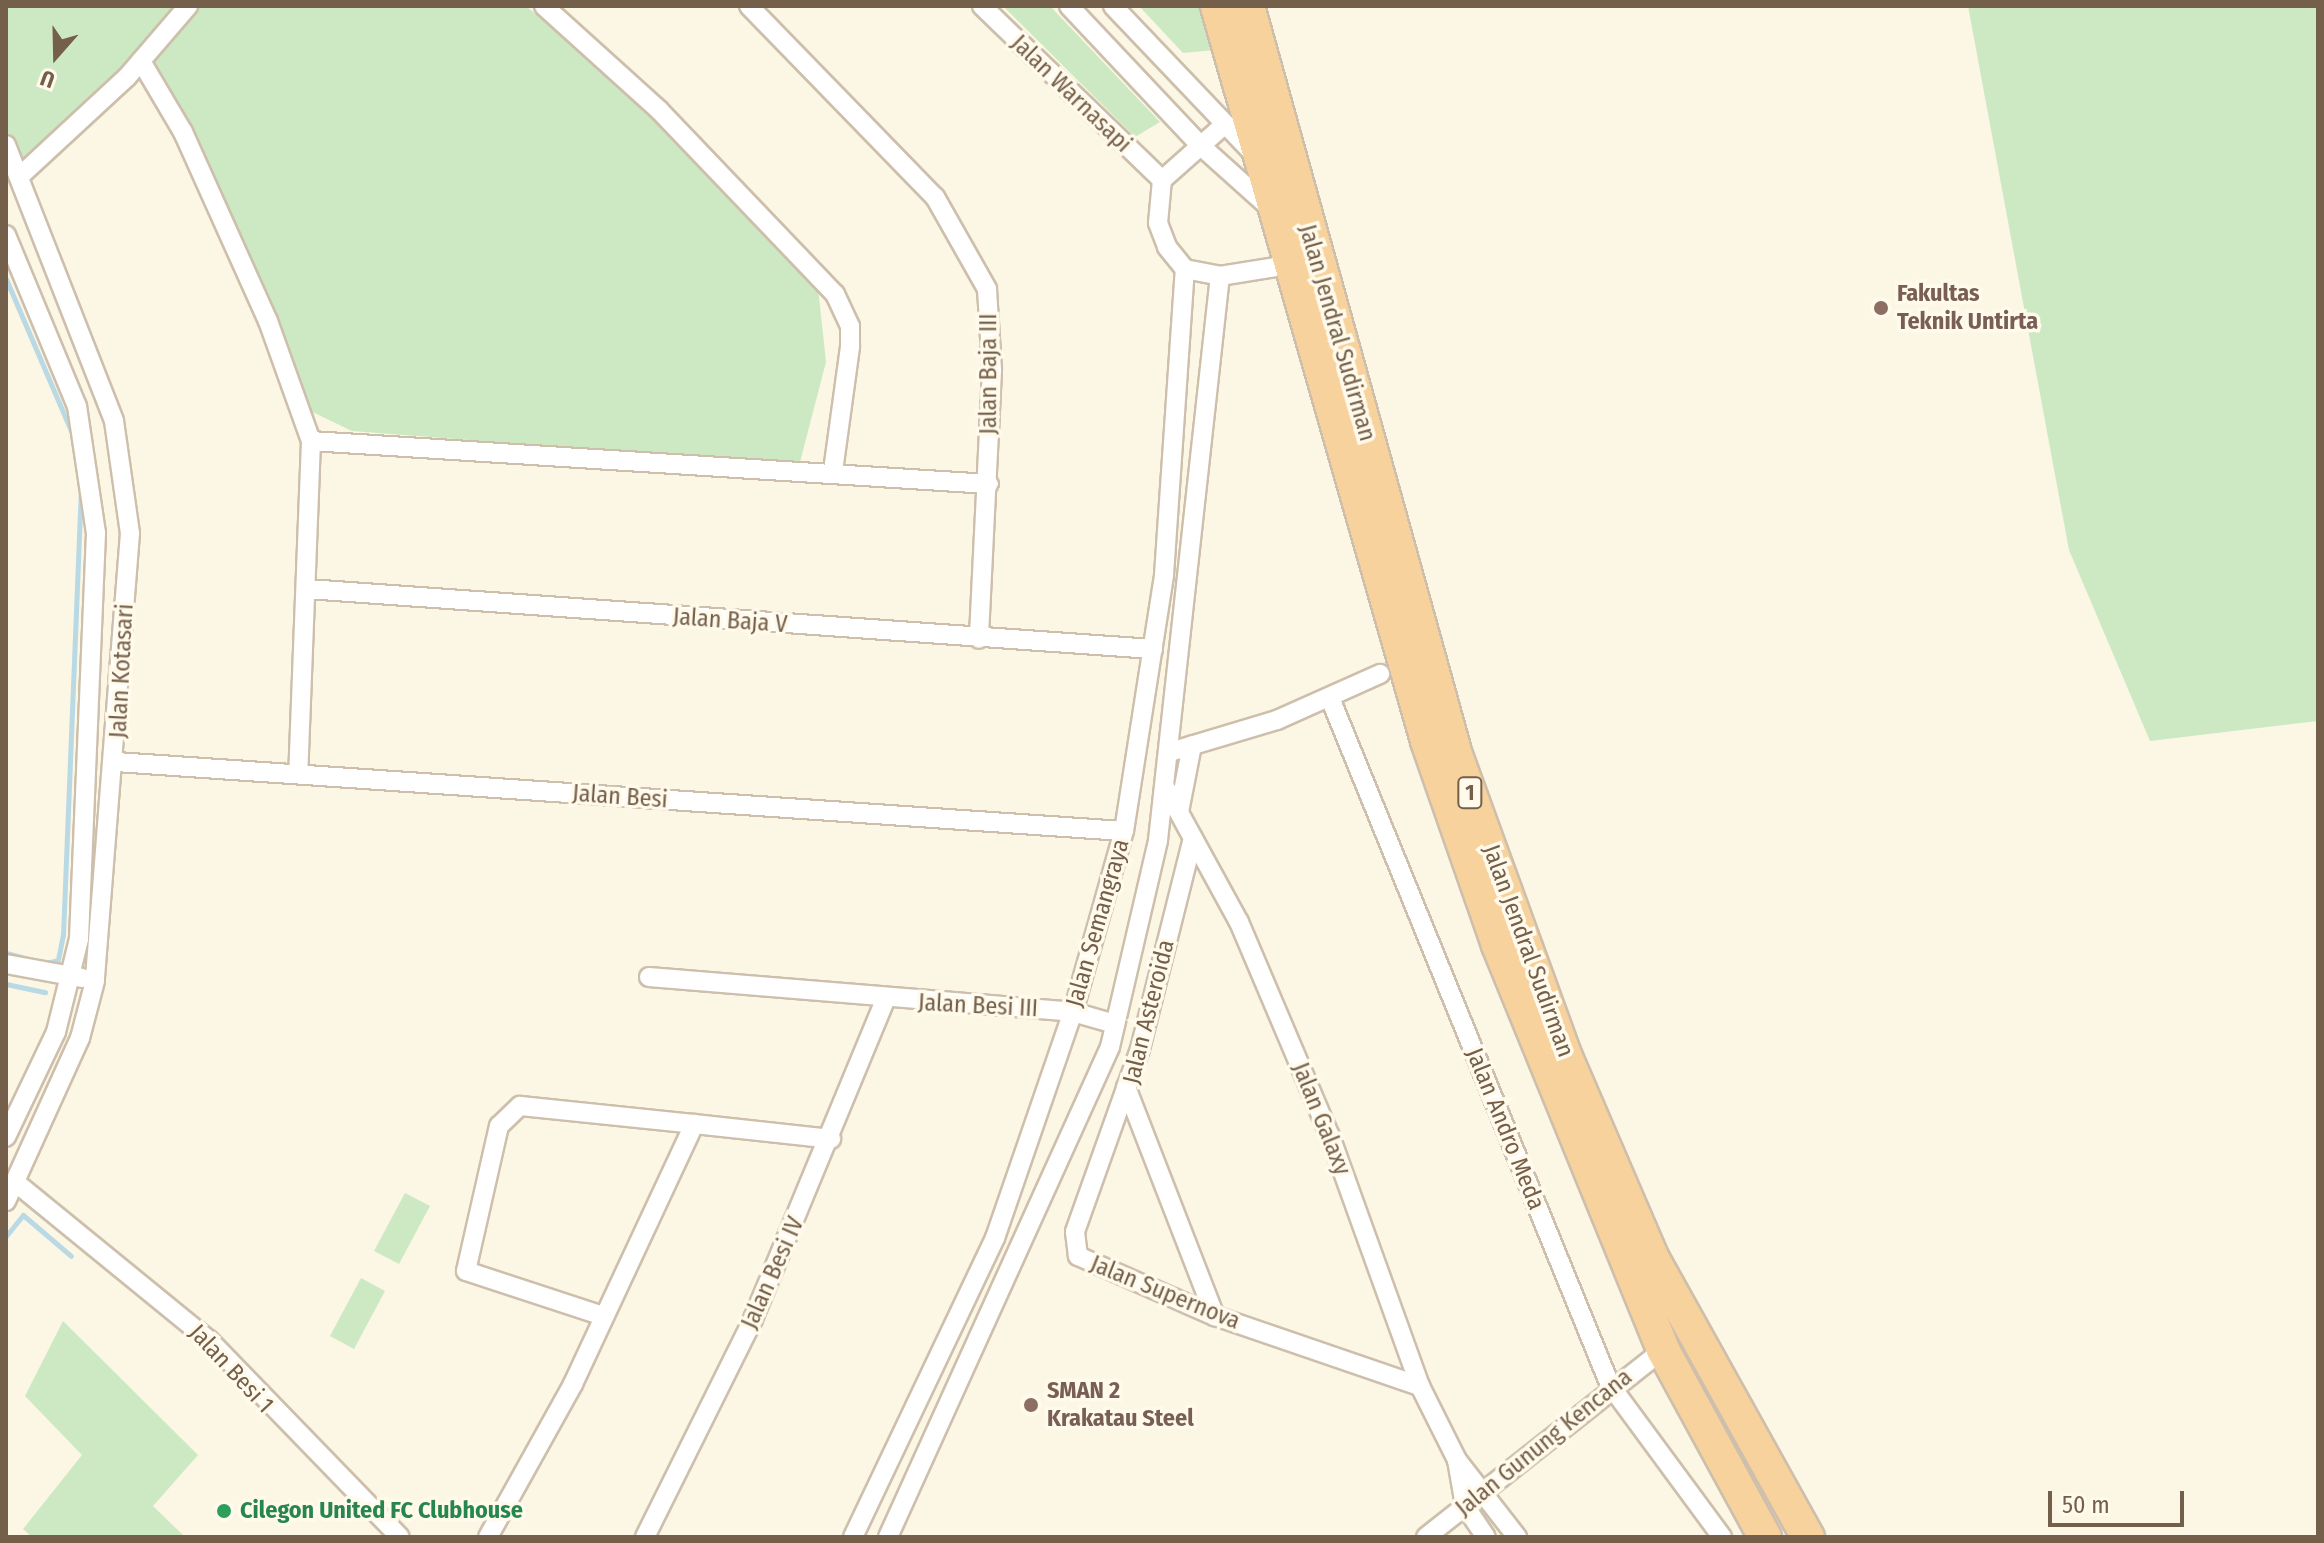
<!DOCTYPE html>
<style>
body{margin:0}
#map{position:relative;width:2324px;height:1543px;overflow:hidden;background:#fcf6e4;font-family:"Fira Sans Condensed",sans-serif}
div>[style]{position:absolute}
.green>*{inset:0;background:#cde9c3}
.stream>*{height:5px;margin:-2.5px;padding:0 2.5px;transform-origin:2.5px;border-radius:2.5px;background:#b9d9e5}
.roads{filter:drop-shadow(2px 0 #cdbfab) drop-shadow(-2px 0 #cdbfab) drop-shadow(0 2px #cdbfab) drop-shadow(0 -2px #cdbfab)}
.minor>*{height:18px;margin:-9px;padding:0 9px;transform-origin:9px;border-radius:9px;background:#fff}
.trunk>*{height:32px;margin:-16px;padding:0 16px;transform-origin:16px;border-radius:16px;background:#f8d29d}
.dots>*{width:22px;height:22px;translate:-50% -50%;box-sizing:border-box;border:4px solid #fffaeb;border-radius:50%}
span{translate:-50% -50%;white-space:nowrap;text-align:center;line-height:1.15;-webkit-text-stroke:7px #fffaeb;paint-order:stroke}
.shield-label span{padding:2px 6px;background:#fffaeb;border:2px solid;border-radius:6px;-webkit-text-stroke-width:0}
.shield-label{font-size:22px;color:#745f4a;font-weight:700}
.street-label{font-size:24px;color:#745f4a}
.education-label{font-size:24px;color:#785e54;font-weight:700}
.left{translate:0 -50%;text-align:left}
.leisure-label{font-size:24px;color:#27864d;font-weight:700}
.frame{position:absolute;inset:0;border:8px solid #745f4a;pointer-events:none}
.north{position:absolute;left:16px;top:16px;width:80px;height:80px;-webkit-text-stroke:6px #fffaeb;paint-order:stroke;rotate:200deg;font-size:22px;font-weight:700;line-height:32px;text-align:center;color:#745f4a}
.north::after{content:'';display:block;margin:auto;width:28px;height:36px;background:#745f4a;clip-path:polygon(50% 0,100% 100%,50% 72%,0 100%)}
.scale{position:absolute;left:2048px;top:1491px;width:136px;height:36px;box-sizing:border-box;border:4px solid #745f4a;border-top:0;padding-left:10px;font-size:24px;line-height:28px;white-space:nowrap;color:#745f4a;-webkit-text-stroke:6px #fffaeb;paint-order:stroke}
</style>
<div id="map">
<div class="green">
<div style="clip-path:polygon(6px 6px,526px 6px,654px 113px,817px 278px,826px 362px,799px 466px,352px 431px,306px 409px,149px 66px,16px 163px,6px 144px)"></div>
<div style="clip-path:polygon(1003px 6px,1050px 6px,1160px 122px,1135px 137px)"></div>
<div style="clip-path:polygon(1139px 6px,1201px 6px,1215px 50px,1183px 53px)"></div>
<div style="clip-path:polygon(1968px 6px,2318px 6px,2318px 721px,2150px 741px,2069px 550px)"></div>
<div style="clip-path:polygon(405px 1193px,430px 1206px,399px 1264px,374px 1251px)"></div>
<div style="clip-path:polygon(361px 1278px,385px 1291px,354px 1349px,330px 1336px)"></div>
<div style="clip-path:polygon(63px 1321px,198px 1455px,153px 1506px,185px 1537px,32px 1537px,23px 1529px,82px 1455px,25px 1396px)"></div>
</div>
<div class="stream">
<div style="left:6px;top:279px;width:170px;rotate:66.8deg"></div>
<div style="left:6px;top:953px;width:31px;rotate:15deg"></div>
<div style="left:46px;top:963px;width:12px;rotate:-14deg"></div>
<div style="left:58px;top:960px;width:25px;rotate:-79deg"></div>
<div style="left:63px;top:935px;width:443px;rotate:-87.7deg"></div>
<div style="left:6px;top:984px;width:40px;rotate:12deg"></div>
<div style="left:6px;top:1236px;width:27px;rotate:-51deg"></div>
<div style="left:23px;top:1215px;width:63px;rotate:40.5deg"></div>
</div>
<div class="roads">
<div class="minor">
<div style="left:544px;top:6px;width:155px;rotate:42.1deg"></div>
<div style="left:659px;top:110px;width:255px;rotate:46.3deg"></div>
<div style="left:835px;top:294px;width:35px;rotate:65deg"></div>
<div style="left:850px;top:326px;width:21px;rotate:90deg"></div>
<div style="left:850px;top:347px;width:125px;rotate:97.8deg"></div>
<div style="left:749px;top:6px;width:267px;rotate:45.8deg"></div>
<div style="left:935px;top:197px;width:106px;rotate:60.5deg"></div>
<div style="left:987px;top:289px;width:81px;rotate:86.5deg"></div>
<div style="left:992px;top:370px;width:269px;rotate:92.8deg"></div>
<div style="left:982px;top:6px;width:250px;rotate:44deg"></div>
<div style="left:1069px;top:6px;width:192px;rotate:46.7deg"></div>
<div style="left:1201px;top:146px;width:93px;rotate:41.9deg"></div>
<div style="left:1113px;top:6px;width:206px;rotate:46.4deg"></div>
<div style="left:141px;top:61px;width:82px;rotate:59.4deg"></div>
<div style="left:183px;top:132px;width:207px;rotate:65.8deg"></div>
<div style="left:268px;top:321px;width:127px;rotate:70.3deg"></div>
<div style="left:311px;top:441px;width:333px;rotate:92.2deg"></div>
<div style="left:1224px;top:125px;width:83px;rotate:138.4deg"></div>
<div style="left:1162px;top:180px;width:43px;rotate:95.3deg"></div>
<div style="left:1158px;top:223px;width:26px;rotate:69deg"></div>
<div style="left:1167px;top:247px;width:28px;rotate:51deg"></div>
<div style="left:1185px;top:269px;width:36px;rotate:11deg"></div>
<div style="left:1220px;top:276px;width:81px;rotate:-9.2deg"></div>
<div style="left:6px;top:145px;width:296px;rotate:68.6deg"></div>
<div style="left:114px;top:421px;width:113px;rotate:81.9deg"></div>
<div style="left:130px;top:533px;width:449px;rotate:94.5deg"></div>
<div style="left:95px;top:981px;width:59px;rotate:104.7deg"></div>
<div style="left:80px;top:1038px;width:179px;rotate:114.4deg"></div>
<div style="left:20px;top:176px;width:146px;rotate:-42.8deg"></div>
<div style="left:127px;top:77px;width:94px;rotate:-49.3deg"></div>
<div style="left:6px;top:235px;width:185px;rotate:67.5deg"></div>
<div style="left:77px;top:406px;width:128px;rotate:81.5deg"></div>
<div style="left:96px;top:533px;width:406px;rotate:92.4deg"></div>
<div style="left:79px;top:939px;width:96px;rotate:103.9deg"></div>
<div style="left:56px;top:1032px;width:116px;rotate:115.5deg"></div>
<div style="left:311px;top:441px;width:679px;rotate:3.63deg"></div>
<div style="left:307px;top:589px;width:848px;rotate:4.06deg"></div>
<div style="left:1330px;top:698px;width:742px;rotate:67.83deg"></div>
<div style="left:1610px;top:1385px;width:189px;rotate:53.6deg"></div>
<div style="left:1170px;top:752px;width:112px;rotate:-16.7deg"></div>
<div style="left:1277px;top:720px;width:113px;rotate:-24.1deg"></div>
<div style="left:116px;top:762px;width:1010px;rotate:3.92deg"></div>
<div style="left:1165px;top:787px;width:154px;rotate:61.3deg"></div>
<div style="left:1239px;top:922px;width:233px;rotate:67deg"></div>
<div style="left:1330px;top:1136px;width:266px;rotate:70.2deg"></div>
<div style="left:1420px;top:1386px;width:83px;rotate:63.4deg"></div>
<div style="left:1457px;top:1460px;width:47px;rotate:80.1deg"></div>
<div style="left:1465px;top:1506px;width:37px;rotate:56deg"></div>
<div style="left:1179px;top:812px;width:68px;rotate:-79deg"></div>
<div style="left:1193px;top:838px;width:218px;rotate:104.1deg"></div>
<div style="left:1140px;top:1049px;width:194px;rotate:109.6deg"></div>
<div style="left:1075px;top:1232px;width:24px;rotate:83deg"></div>
<div style="left:1078px;top:1256px;width:150px;rotate:23.7deg"></div>
<div style="left:1215px;top:1316px;width:217px;rotate:18.9deg"></div>
<div style="left:6px;top:964px;width:77px;rotate:10.4deg"></div>
<div style="left:649px;top:977px;width:425px;rotate:4.7deg"></div>
<div style="left:1073px;top:1012px;width:44px;rotate:15.9deg"></div>
<div style="left:1126px;top:1087px;width:246px;rotate:68.8deg"></div>
<div style="left:15px;top:1182px;width:250px;rotate:39.2deg"></div>
<div style="left:209px;top:1340px;width:274px;rotate:45.9deg"></div>
<div style="left:603px;top:1316px;width:144px;rotate:-161.8deg"></div>
<div style="left:466px;top:1271px;width:149px;rotate:-77.2deg"></div>
<div style="left:499px;top:1126px;width:29px;rotate:-44deg"></div>
<div style="left:520px;top:1106px;width:175px;rotate:5.9deg"></div>
<div style="left:1457px;top:1460px;width:98px;rotate:52.1deg"></div>
<div style="left:488px;top:1537px;width:175px;rotate:-60.9deg"></div>
<div style="left:573px;top:1384px;width:287px;rotate:-65deg"></div>
<div style="left:694px;top:1124px;width:138px;rotate:6.2deg"></div>
<div style="left:645px;top:1537px;width:243px;rotate:-63.6deg"></div>
<div style="left:753px;top:1319px;width:343px;rotate:-67.5deg"></div>
<div style="left:853px;top:1537px;width:331px;rotate:-64.6deg"></div>
<div style="left:995px;top:1238px;width:239px;rotate:-71deg"></div>
<div style="left:1073px;top:1012px;width:188px;rotate:-74.3deg"></div>
<div style="left:1124px;top:831px;width:259px;rotate:-81.1deg"></div>
<div style="left:1164px;top:575px;width:307px;rotate:-86.1deg"></div>
<div style="left:888px;top:1537px;width:538px;rotate:-65.63deg"></div>
<div style="left:1110px;top:1047px;width:212px;rotate:-76.9deg"></div>
<div style="left:1158px;top:840px;width:567px;rotate:-83.73deg"></div>
<div style="left:1426px;top:1537px;width:302px;rotate:-38.3deg"></div>
</div>
<div class="trunk">
<div style="left:1217px;top:6px;width:764px;rotate:74.05deg"></div>
<div style="left:1427px;top:741px;width:216px;rotate:70.8deg"></div>
<div style="left:1498px;top:945px;width:437px;rotate:67.8deg"></div>
<div style="left:1663px;top:1350px;width:213px;rotate:61.4deg"></div>
<div style="left:1248px;top:6px;width:777px;rotate:74.48deg"></div>
<div style="left:1456px;top:755px;width:321px;rotate:70deg"></div>
<div style="left:1566px;top:1057px;width:218px;rotate:66.7deg"></div>
<div style="left:1652px;top:1257px;width:321px;rotate:60.9deg"></div>
</div>
</div>
<div class="dots">
<div style="left:1881px;top:308px;background:#8d6e63"></div>
<div style="left:1031px;top:1405px;background:#8d6e63"></div>
<div style="left:224px;top:1511px;background:#2e9e5b"></div>
</div>
<div class="shield-label">
<span style="left:1470px;top:793px">1</span>
</div>
<div class="street-label">
<span style="left:1071px;top:94px;rotate:44deg">Jalan Warnasapi</span>
<span style="left:1337px;top:333px;rotate:74deg">Jalan Jendral Sudirman</span>
<span style="left:989px;top:374px;rotate:-90deg">Jalan Baja III</span>
<span style="left:730px;top:621px;rotate:4deg">Jalan Baja V</span>
<span style="left:122px;top:671px;rotate:-87deg">Jalan Kotasari</span>
<span style="left:620px;top:797px;rotate:4deg">Jalan Besi</span>
<span style="left:1098px;top:923px;rotate:-74deg">Jalan Semangraya</span>
<span style="left:1528px;top:951px;rotate:70deg">Jalan Jendral Sudirman</span>
<span style="left:978px;top:1006px;rotate:3deg">Jalan Besi III</span>
<span style="left:1149px;top:1012px;rotate:-76deg">Jalan Asteroida</span>
<span style="left:1321px;top:1119px;rotate:68deg">Jalan Galaxy</span>
<span style="left:1505px;top:1129px;rotate:68deg">Jalan Andro Meda</span>
<span style="left:773px;top:1273px;rotate:-66deg">Jalan Besi IV</span>
<span style="left:1165px;top:1293px;rotate:22deg">Jalan Supernova</span>
<span style="left:231px;top:1369px;rotate:47deg">Jalan Besi 1</span>
<span style="left:1544px;top:1443px;rotate:-39deg">Jalan Gunung Kencana</span>
</div>
<div class="education-label">
<span class="left" style="left:1897px;top:308px">Fakultas<br>Teknik Untirta</span>
<span class="left" style="left:1047px;top:1405px">SMAN 2<br>Krakatau Steel</span>
</div>
<div class="leisure-label">
<span class="left" style="left:240px;top:1511px">Cilegon United FC Clubhouse</span>
</div>
<div class="frame"></div>
<div class="north">U</div>
<div class="scale">50 m</div>
</div>
